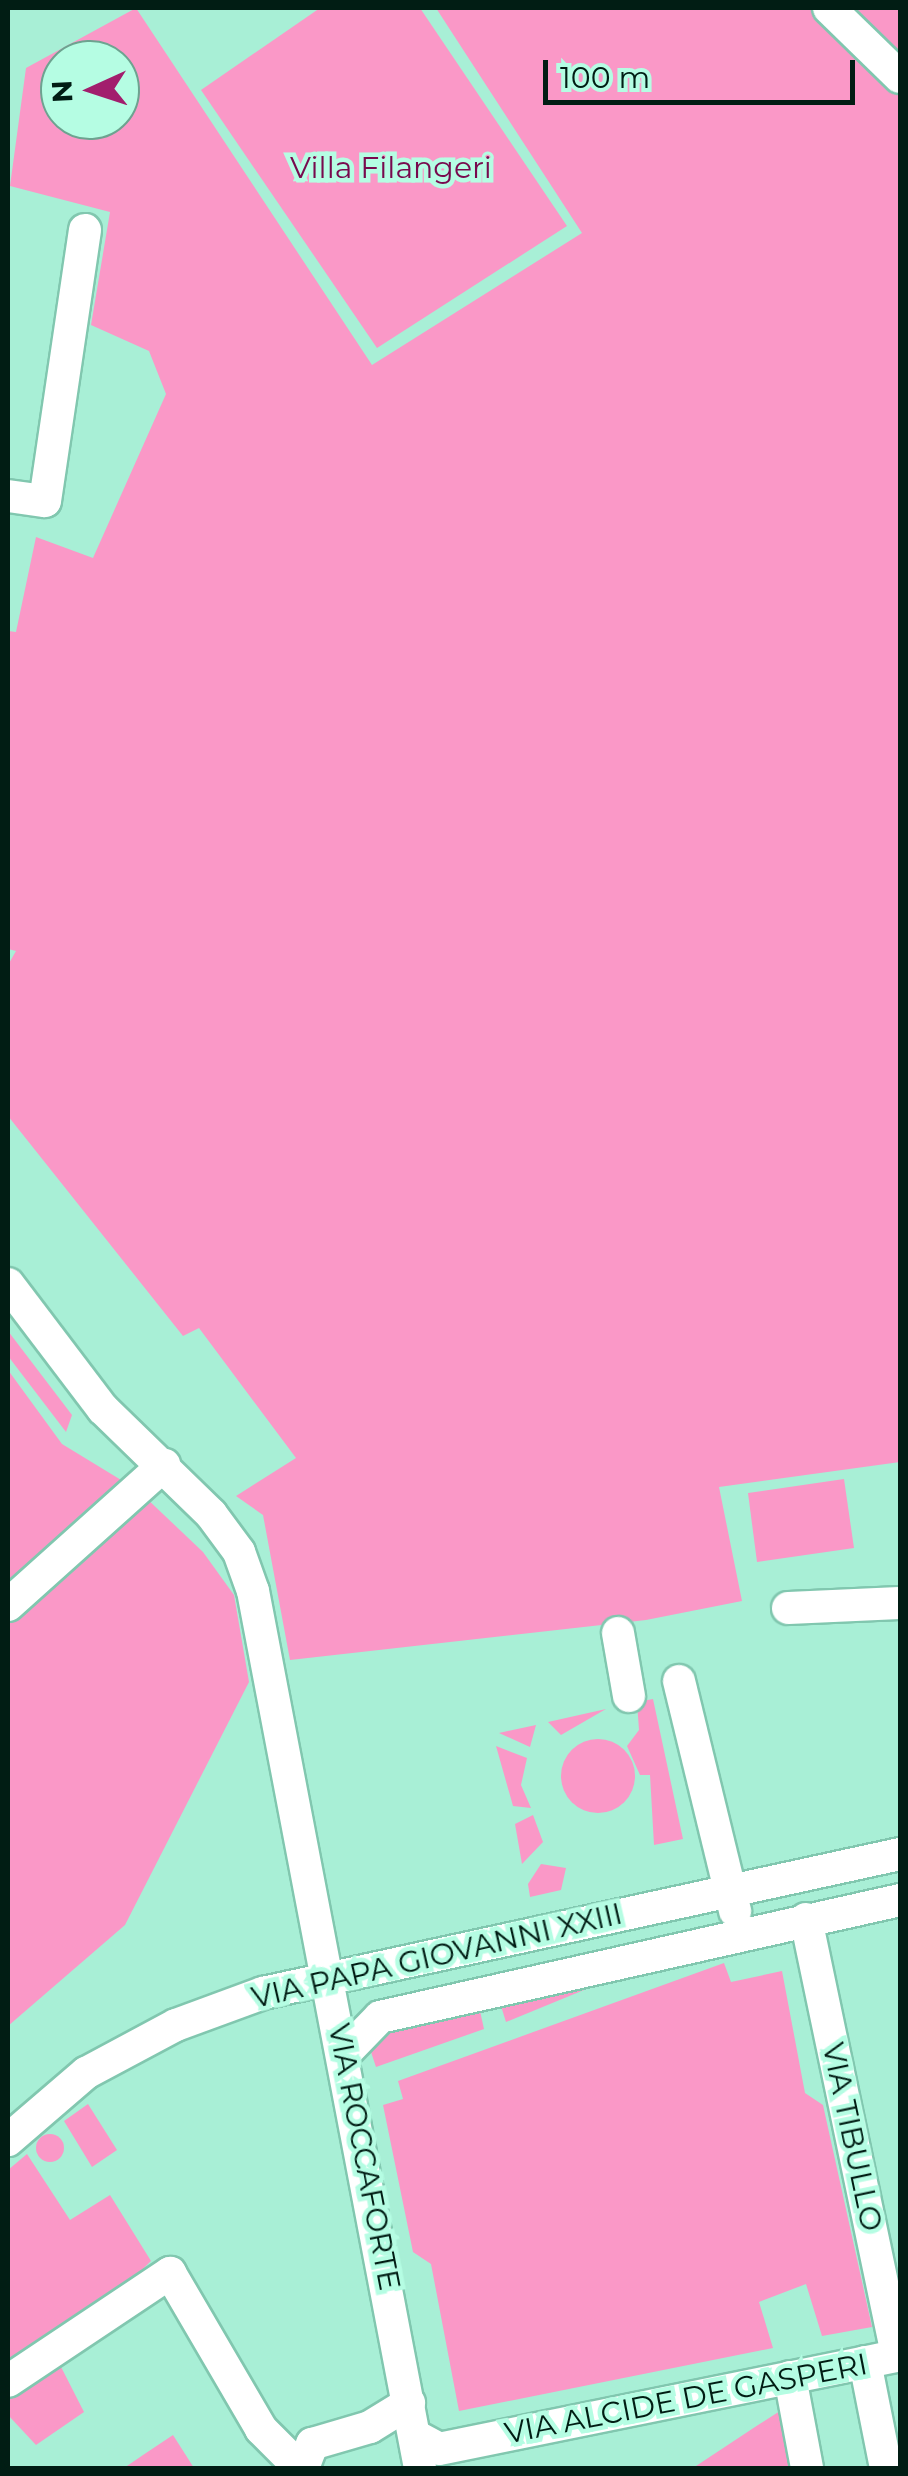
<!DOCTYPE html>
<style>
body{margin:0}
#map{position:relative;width:908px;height:2476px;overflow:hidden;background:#a8efd6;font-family:Montserrat,sans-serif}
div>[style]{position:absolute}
.green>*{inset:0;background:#fa98c7}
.round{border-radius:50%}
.roads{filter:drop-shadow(2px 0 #81c7af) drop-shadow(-2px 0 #81c7af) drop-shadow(0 2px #81c7af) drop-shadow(0 -2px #81c7af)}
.minor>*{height:32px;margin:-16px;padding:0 16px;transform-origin:16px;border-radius:16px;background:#fff}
span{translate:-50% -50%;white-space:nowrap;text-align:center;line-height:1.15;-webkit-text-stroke:9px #b5fde3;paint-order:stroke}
.park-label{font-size:30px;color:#780a4e}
.street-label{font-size:30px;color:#011d14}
.frame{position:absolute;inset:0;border:10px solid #011d14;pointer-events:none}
.north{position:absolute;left:40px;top:40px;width:100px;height:100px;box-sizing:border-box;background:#b5fde3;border:2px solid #6da390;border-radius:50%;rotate:267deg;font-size:28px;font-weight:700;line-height:40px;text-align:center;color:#011d14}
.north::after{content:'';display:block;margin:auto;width:35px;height:45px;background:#a21e6d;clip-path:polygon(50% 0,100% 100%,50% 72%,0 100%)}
.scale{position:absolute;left:543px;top:60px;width:312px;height:45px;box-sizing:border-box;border:5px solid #011d14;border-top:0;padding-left:12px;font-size:30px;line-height:35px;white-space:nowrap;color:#011d14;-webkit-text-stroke:8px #b5fde3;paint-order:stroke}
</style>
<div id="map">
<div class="green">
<div style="clip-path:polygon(evenodd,136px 8px,372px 365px,582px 233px,436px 8px,900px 8px,900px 1462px,719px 1487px,742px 1601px,646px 1620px,290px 1660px,263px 1515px,236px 1496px,296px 1458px,199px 1328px,183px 1336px,8px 1116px,8px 965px,16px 951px,8px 949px,8px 631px,16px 632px,36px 537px,93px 558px,166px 394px,149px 351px,91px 325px,110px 212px,10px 186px,26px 68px,136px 8px,60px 60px,120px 60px,120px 120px,60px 120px,60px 60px)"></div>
<div style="clip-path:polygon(320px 8px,420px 8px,567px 226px,377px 348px,201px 90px)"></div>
<div style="clip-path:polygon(8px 1331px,72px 1415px,66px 1432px,8px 1356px)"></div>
<div style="clip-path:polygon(8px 1370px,62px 1444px,126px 1483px,8px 1583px)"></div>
<div style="clip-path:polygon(844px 1479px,854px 1548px,757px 1562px,748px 1493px)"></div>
<div style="clip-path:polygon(144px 1496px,203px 1552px,234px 1595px,249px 1682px,125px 1925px,8px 2026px,8px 1618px)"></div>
<div style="clip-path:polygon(653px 1699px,683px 1839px,654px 1845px,650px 1775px,640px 1775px,627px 1746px,639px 1730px,637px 1702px)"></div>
<div style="clip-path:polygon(606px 1709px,561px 1735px,548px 1722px)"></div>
<div style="clip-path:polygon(536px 1725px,530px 1747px,499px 1733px)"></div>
<div class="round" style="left:561px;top:1739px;width:74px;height:74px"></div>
<div style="clip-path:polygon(496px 1746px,527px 1758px,521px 1785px,531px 1808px,513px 1806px)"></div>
<div style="clip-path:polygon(533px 1815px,543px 1842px,522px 1864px,515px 1824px)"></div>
<div style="clip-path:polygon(541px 1864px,566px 1868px,561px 1890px,530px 1897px,528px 1884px)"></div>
<div style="clip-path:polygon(724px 1963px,731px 1982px,782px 1971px,805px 2093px,823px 2105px,872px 2327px,822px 2336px,806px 2284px,759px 2302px,773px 2348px,459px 2411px,431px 2264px,413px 2252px,383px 2105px,403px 2099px,398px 2081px)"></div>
<div style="clip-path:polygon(583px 1985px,584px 1990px,506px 2022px,501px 2006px)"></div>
<div style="clip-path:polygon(480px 2011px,484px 2029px,376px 2067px,368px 2043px,382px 2031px)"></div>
<div style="clip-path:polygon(88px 2104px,117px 2150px,92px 2167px,64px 2121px)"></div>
<div class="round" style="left:36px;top:2134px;width:28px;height:28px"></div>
<div style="clip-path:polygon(27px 2154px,70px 2220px,110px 2195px,151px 2261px,118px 2293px,8px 2367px,8px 2170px)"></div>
<div style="clip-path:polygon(58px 2361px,84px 2412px,36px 2445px,8px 2415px,8px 2387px)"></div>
<div style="clip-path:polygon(780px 2411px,791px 2468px,693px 2468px,758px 2425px)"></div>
<div style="clip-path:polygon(173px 2435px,194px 2468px,124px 2468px,146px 2453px)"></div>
</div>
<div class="roads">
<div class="minor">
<div style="left:829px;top:8px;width:99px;rotate:44.2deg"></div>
<div style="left:8px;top:496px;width:37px;rotate:8deg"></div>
<div style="left:45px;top:501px;width:274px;rotate:-81.6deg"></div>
<div style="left:8px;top:1284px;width:157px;rotate:52.8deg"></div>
<div style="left:103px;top:1409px;width:151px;rotate:44.2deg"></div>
<div style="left:211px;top:1514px;width:47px;rotate:53.6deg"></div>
<div style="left:239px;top:1552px;width:41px;rotate:70.3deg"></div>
<div style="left:253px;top:1591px;width:893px;rotate:79.22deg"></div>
<div style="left:8px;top:1605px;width:210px;rotate:-41.9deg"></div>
<div style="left:788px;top:1608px;width:112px;rotate:-2.6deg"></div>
<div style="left:618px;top:1633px;width:64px;rotate:80.1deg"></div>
<div style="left:679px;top:1681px;width:237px;rotate:76.3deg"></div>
<div style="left:806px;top:1919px;width:445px;rotate:78.2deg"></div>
<div style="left:345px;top:2053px;width:50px;rotate:-45.8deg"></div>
<div style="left:380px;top:2017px;width:533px;rotate:-12.68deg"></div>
<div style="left:8px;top:2140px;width:103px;rotate:-40.7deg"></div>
<div style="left:86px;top:2073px;width:102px;rotate:-28.1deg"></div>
<div style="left:176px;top:2025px;width:93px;rotate:-20.2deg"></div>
<div style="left:263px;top:1993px;width:652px;rotate:-12.31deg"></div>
<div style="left:865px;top:2362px;width:108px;rotate:78.8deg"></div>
<div style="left:790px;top:2377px;width:93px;rotate:79.4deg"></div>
<div style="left:8px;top:2381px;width:195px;rotate:-33.7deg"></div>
<div style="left:170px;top:2273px;width:181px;rotate:59.7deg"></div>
<div style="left:261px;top:2429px;width:55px;rotate:45deg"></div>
<div style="left:415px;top:2436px;width:27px;rotate:28deg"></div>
<div style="left:439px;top:2449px;width:470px;rotate:-11.5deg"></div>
<div style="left:303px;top:2468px;width:26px;rotate:-69deg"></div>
<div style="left:312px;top:2444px;width:60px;rotate:-16.3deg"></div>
<div style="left:370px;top:2427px;width:46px;rotate:-31.6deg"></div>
</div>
</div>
<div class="park-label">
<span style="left:391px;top:168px">Villa Filangeri</span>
</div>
<div class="street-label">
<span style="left:437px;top:1956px;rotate:-13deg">VIA PAPA GIOVANNI XXIII</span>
<span style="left:852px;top:2137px;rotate:78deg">VIA TIBULLO</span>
<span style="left:364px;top:2157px;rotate:79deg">VIA ROCCAFORTE</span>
<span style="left:686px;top:2399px;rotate:-11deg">VIA ALCIDE DE GASPERI</span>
</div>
<div class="frame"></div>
<div class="north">N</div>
<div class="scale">100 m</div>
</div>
